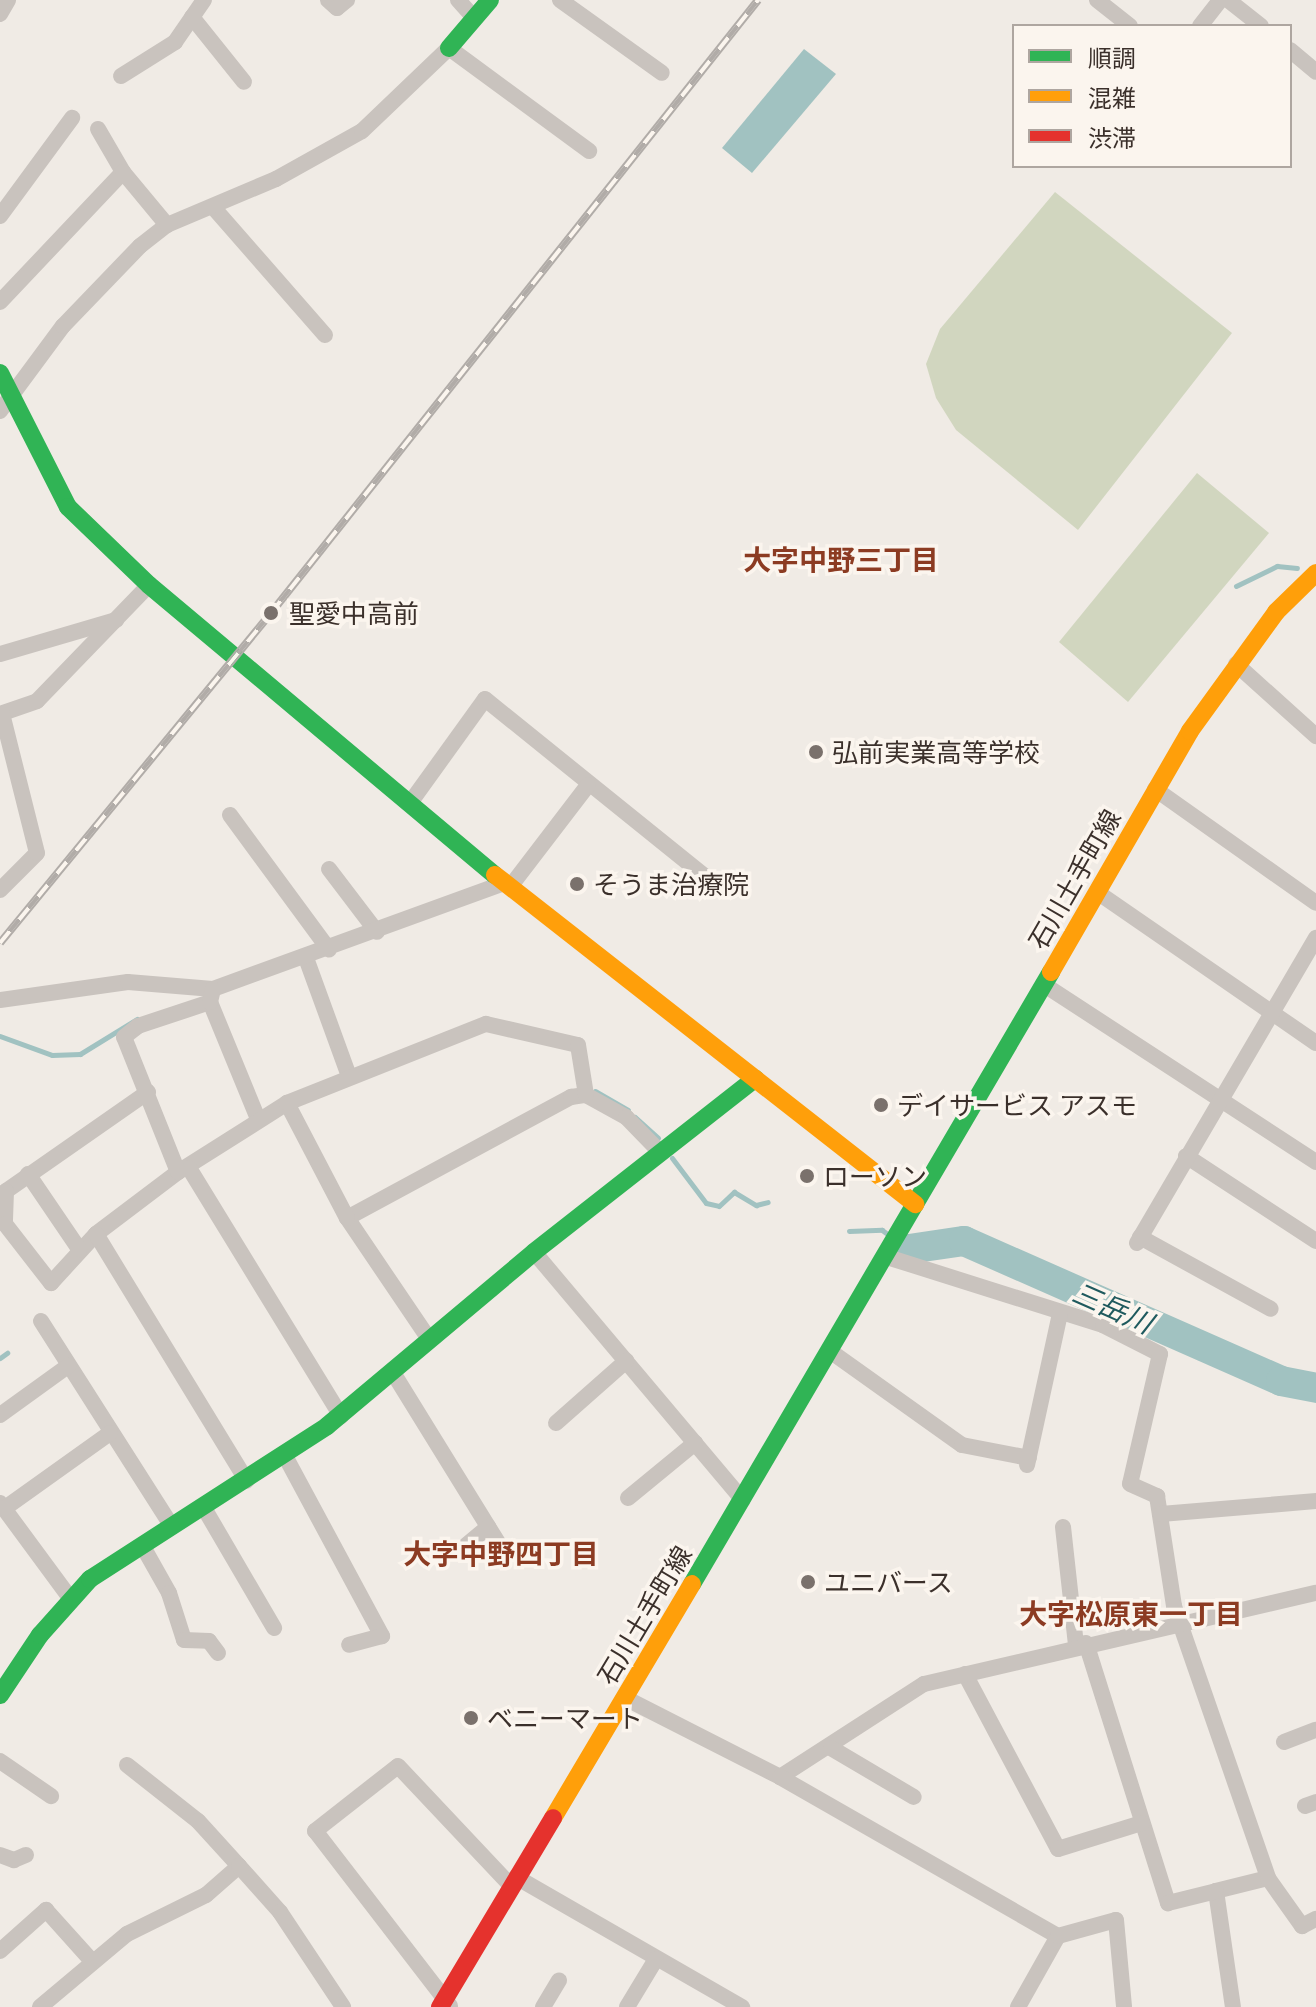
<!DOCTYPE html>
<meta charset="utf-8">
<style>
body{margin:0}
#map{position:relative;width:1316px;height:2007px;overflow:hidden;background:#f0ebe5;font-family:"Exo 2","Noto Sans JP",sans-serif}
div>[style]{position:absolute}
.green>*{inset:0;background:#d1d6bf}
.water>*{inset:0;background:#a1c2c1}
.stream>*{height:5px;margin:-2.5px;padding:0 2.5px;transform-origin:2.5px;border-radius:2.5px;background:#a1c2c1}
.river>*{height:30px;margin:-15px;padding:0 15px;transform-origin:15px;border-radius:15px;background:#a1c2c1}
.street>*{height:16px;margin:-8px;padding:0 8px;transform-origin:8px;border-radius:8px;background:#c9c3be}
.fast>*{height:18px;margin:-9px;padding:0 9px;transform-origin:9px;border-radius:9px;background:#30b455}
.slow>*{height:18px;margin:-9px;padding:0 9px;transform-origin:9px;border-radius:9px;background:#ff9f0a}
.jam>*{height:18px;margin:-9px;padding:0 9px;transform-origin:9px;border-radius:9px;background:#e5322d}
.rail>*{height:8px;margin-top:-4px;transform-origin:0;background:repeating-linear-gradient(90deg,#fbf5ee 0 15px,#b1aca8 0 30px);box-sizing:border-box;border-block:2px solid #b1aca8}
.dots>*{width:22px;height:22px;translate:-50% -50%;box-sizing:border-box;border:4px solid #fbf5ee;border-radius:50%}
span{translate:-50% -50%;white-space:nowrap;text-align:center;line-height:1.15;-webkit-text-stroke:7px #fbf5ee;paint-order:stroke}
.poi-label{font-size:26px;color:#3b302b}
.left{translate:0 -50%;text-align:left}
.street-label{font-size:26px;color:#3b302b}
.neighbourhood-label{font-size:28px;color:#8c3b22;font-weight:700}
.water-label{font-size:28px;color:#1f5a5e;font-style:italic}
.legend{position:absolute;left:1012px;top:24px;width:280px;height:144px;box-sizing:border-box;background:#fbf5ee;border:2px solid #aea6a0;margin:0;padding:10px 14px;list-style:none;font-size:24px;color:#3b302b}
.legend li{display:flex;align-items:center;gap:16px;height:40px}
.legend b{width:40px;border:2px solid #aea6a0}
</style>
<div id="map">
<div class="green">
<div style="clip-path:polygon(1055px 192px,1232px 333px,1078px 530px,956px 430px,936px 398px,926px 364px,940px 329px)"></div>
<div style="clip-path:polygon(1197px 473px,1269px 533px,1128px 702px,1059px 642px)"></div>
</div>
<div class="water">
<div style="clip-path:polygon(804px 49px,836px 74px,752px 173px,722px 148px)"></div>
</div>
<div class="stream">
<div style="left:1236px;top:586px;width:46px;rotate:-26deg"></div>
<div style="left:1277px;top:566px;width:20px;rotate:6deg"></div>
<div style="left:0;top:1036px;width:55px;rotate:20.1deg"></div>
<div style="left:52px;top:1055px;width:28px;rotate:-2deg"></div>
<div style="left:80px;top:1054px;width:67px;rotate:-31.6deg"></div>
<div style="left:595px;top:1091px;width:38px;rotate:30deg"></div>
<div style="left:635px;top:1117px;width:31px;rotate:42deg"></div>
<div style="left:672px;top:1158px;width:56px;rotate:52.9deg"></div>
<div style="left:706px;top:1203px;width:13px;rotate:13deg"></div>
<div style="left:719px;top:1206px;width:21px;rotate:-43deg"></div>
<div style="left:734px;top:1192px;width:26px;rotate:31deg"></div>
<div style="left:756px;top:1205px;width:12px;rotate:-14deg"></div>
<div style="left:849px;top:1231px;width:33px;rotate:-2deg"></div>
<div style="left:882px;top:1230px;width:10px;rotate:37deg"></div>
<div style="left:0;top:1358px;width:9px;rotate:-36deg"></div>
</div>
<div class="river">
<div style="left:909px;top:1249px;width:56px;rotate:-8.3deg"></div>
<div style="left:964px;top:1241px;width:347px;rotate:23.8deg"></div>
<div style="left:1281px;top:1381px;width:36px;rotate:11deg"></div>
</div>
<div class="street">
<div style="left:328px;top:0;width:12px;rotate:42deg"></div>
<div style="left:337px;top:8px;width:13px;rotate:-39deg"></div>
<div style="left:458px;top:0;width:24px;rotate:48deg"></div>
<div style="left:560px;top:0;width:125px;rotate:35.6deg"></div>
<div style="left:1097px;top:0;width:42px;rotate:38.2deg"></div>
<div style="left:1228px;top:0;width:42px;rotate:38.2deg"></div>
<div style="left:0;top:14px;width:16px;rotate:-60deg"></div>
<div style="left:192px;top:17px;width:83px;rotate:51.3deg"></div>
<div style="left:1200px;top:26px;width:33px;rotate:-52deg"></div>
<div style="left:1290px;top:50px;width:34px;rotate:40deg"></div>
<div style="left:121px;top:76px;width:64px;rotate:-32.2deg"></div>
<div style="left:175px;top:42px;width:51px;rotate:-55.4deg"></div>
<div style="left:98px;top:129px;width:50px;rotate:59.8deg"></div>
<div style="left:213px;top:207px;width:170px;rotate:48.8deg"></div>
<div style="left:0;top:216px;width:122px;rotate:-53.7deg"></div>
<div style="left:0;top:302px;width:179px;rotate:-46.6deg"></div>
<div style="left:123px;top:172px;width:69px;rotate:50.3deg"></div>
<div style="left:0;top:411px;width:106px;rotate:-53.5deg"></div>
<div style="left:63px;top:326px;width:111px;rotate:-46.1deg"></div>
<div style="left:140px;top:246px;width:34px;rotate:-38deg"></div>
<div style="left:167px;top:225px;width:118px;rotate:-22.9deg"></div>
<div style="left:276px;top:179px;width:98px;rotate:-29.2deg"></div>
<div style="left:362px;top:131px;width:120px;rotate:-43.7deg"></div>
<div style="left:449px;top:48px;width:174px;rotate:36.3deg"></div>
<div style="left:0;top:654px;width:121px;rotate:-16.3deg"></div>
<div style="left:1236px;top:664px;width:108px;rotate:42deg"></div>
<div style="left:0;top:714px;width:39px;rotate:-19deg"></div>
<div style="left:37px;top:701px;width:161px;rotate:-46deg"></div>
<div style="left:1155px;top:789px;width:197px;rotate:35.3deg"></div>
<div style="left:410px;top:803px;width:128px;rotate:-54.2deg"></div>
<div style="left:485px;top:699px;width:282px;rotate:38.9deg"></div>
<div style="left:230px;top:815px;width:167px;rotate:53.7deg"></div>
<div style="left:329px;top:869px;width:79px;rotate:52.7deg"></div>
<div style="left:510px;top:887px;width:128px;rotate:-52.6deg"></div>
<div style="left:0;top:890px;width:52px;rotate:-45deg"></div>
<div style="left:37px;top:853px;width:143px;rotate:-104.1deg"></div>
<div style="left:1097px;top:892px;width:266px;rotate:34.6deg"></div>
<div style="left:306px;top:958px;width:126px;rotate:70deg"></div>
<div style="left:1043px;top:984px;width:326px;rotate:33.1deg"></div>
<div style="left:0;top:1000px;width:129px;rotate:-8deg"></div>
<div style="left:128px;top:982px;width:85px;rotate:4.7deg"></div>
<div style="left:213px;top:989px;width:310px;rotate:-20deg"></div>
<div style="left:210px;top:1002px;width:126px;rotate:67.7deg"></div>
<div style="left:148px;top:1092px;width:173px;rotate:145.1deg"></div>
<div style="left:6px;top:1191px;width:33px;rotate:92deg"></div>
<div style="left:5px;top:1224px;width:75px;rotate:52.1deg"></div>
<div style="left:51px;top:1283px;width:67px;rotate:-47.4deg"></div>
<div style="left:96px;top:1234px;width:103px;rotate:-37.1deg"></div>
<div style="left:178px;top:1172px;width:129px;rotate:-32.3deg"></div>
<div style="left:1186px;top:1156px;width:155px;rotate:33.2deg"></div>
<div style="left:189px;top:1168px;width:291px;rotate:58.5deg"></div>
<div style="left:178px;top:1172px;width:145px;rotate:-111.8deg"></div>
<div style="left:124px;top:1037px;width:18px;rotate:-38deg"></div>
<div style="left:138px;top:1026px;width:76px;rotate:-18.4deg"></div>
<div style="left:210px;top:1002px;width:13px;rotate:-77deg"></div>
<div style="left:28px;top:1174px;width:91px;rotate:55.8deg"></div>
<div style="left:347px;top:1218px;width:255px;rotate:-28.4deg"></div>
<div style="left:571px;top:1097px;width:15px;rotate:-8deg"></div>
<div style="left:586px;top:1095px;width:46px;rotate:28.8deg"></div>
<div style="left:626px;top:1117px;width:49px;rotate:45.8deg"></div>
<div style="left:96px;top:1234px;width:289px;rotate:58.6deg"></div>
<div style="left:1140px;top:1237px;width:149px;rotate:28.8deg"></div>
<div style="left:1137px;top:1243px;width:354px;rotate:-59.6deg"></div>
<div style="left:534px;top:1252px;width:324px;rotate:49.9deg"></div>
<div style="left:887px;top:1257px;width:226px;rotate:17.5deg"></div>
<div style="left:1103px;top:1325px;width:64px;rotate:27deg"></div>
<div style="left:1160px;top:1354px;width:133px;rotate:103deg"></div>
<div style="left:1130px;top:1484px;width:30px;rotate:24deg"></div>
<div style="left:1157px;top:1496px;width:111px;rotate:81.2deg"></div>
<div style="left:1174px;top:1606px;width:288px;rotate:70.9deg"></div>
<div style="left:1268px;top:1878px;width:54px;rotate:166deg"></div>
<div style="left:1216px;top:1891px;width:117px;rotate:81.7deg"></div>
<div style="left:41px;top:1321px;width:244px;rotate:57.5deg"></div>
<div style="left:429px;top:1339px;width:146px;rotate:-124.1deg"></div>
<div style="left:347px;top:1218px;width:130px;rotate:-117.6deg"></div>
<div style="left:287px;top:1103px;width:214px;rotate:-21.7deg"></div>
<div style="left:486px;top:1024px;width:94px;rotate:12.9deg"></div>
<div style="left:578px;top:1045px;width:51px;rotate:80.9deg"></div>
<div style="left:830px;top:1351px;width:162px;rotate:35.5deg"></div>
<div style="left:962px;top:1445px;width:68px;rotate:11deg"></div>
<div style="left:392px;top:1371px;width:215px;rotate:58.3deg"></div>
<div style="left:0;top:1415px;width:84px;rotate:-35.8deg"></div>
<div style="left:556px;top:1423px;width:94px;rotate:-41.5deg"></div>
<div style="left:284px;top:1454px;width:207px;rotate:61.7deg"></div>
<div style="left:382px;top:1636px;width:34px;rotate:165deg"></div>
<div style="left:1027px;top:1465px;width:155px;rotate:-77.7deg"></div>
<div style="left:628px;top:1498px;width:87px;rotate:-39.4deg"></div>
<div style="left:0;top:1503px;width:118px;rotate:53.6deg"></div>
<div style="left:5px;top:1508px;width:129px;rotate:-35.5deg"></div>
<div style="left:204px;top:1508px;width:139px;rotate:59.7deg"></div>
<div style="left:1161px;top:1514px;width:156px;rotate:-4.8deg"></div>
<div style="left:1063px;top:1527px;width:119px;rotate:83.7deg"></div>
<div style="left:142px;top:1545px;width:55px;rotate:60.6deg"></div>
<div style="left:169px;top:1593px;width:49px;rotate:72.3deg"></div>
<div style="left:184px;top:1640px;width:25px;rotate:2deg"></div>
<div style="left:209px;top:1641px;width:15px;rotate:53deg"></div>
<div style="left:463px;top:1548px;width:33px;rotate:-40deg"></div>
<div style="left:1086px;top:1643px;width:273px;rotate:72.5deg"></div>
<div style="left:1168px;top:1903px;width:49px;rotate:-14deg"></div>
<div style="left:965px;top:1674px;width:198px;rotate:62deg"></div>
<div style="left:1058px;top:1849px;width:88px;rotate:-17.2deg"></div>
<div style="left:625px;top:1698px;width:174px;rotate:27deg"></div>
<div style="left:780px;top:1777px;width:171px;rotate:-32.9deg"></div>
<div style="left:924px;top:1684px;width:402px;rotate:-13.1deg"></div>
<div style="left:1284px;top:1742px;width:34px;rotate:-21deg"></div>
<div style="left:831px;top:1748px;width:96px;rotate:30.6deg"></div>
<div style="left:0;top:1761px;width:62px;rotate:34.5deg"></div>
<div style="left:127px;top:1765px;width:90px;rotate:38.3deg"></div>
<div style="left:198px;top:1821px;width:61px;rotate:47.7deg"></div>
<div style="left:780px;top:1777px;width:320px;rotate:29.8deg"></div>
<div style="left:1305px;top:1806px;width:12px;rotate:-20deg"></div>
<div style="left:0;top:1855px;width:15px;rotate:20deg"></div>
<div style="left:14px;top:1860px;width:13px;rotate:-23deg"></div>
<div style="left:516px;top:1877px;width:261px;rotate:29.9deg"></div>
<div style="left:1268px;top:1878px;width:59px;rotate:54.7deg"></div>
<div style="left:1302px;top:1926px;width:16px;rotate:-27deg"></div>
<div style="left:0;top:1951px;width:62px;rotate:-41.7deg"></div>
<div style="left:46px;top:1910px;width:69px;rotate:48deg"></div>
<div style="left:450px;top:2006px;width:221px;rotate:-127.6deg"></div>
<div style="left:315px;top:1831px;width:105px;rotate:-38.1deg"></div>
<div style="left:398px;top:1766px;width:163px;rotate:46.7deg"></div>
<div style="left:40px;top:2007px;width:114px;rotate:-40deg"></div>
<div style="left:127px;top:1934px;width:88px;rotate:-26.3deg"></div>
<div style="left:206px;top:1895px;width:44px;rotate:-41.3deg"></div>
<div style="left:239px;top:1866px;width:62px;rotate:48.3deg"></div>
<div style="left:280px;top:1912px;width:114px;rotate:56.4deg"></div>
<div style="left:543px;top:2007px;width:31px;rotate:-59deg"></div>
<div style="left:627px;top:2007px;width:56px;rotate:-58.9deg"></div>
<div style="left:1018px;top:2007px;width:81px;rotate:-60.6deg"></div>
<div style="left:1058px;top:1936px;width:60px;rotate:-15.4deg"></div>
<div style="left:1116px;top:1920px;width:87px;rotate:84.7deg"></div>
</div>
<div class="fast">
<div style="left:449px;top:48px;width:63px;rotate:-49.5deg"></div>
<div style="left:0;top:373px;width:150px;rotate:63.1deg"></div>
<div style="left:68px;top:507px;width:112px;rotate:43.9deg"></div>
<div style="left:149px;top:585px;width:451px;rotate:40deg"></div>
<div style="left:692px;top:1584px;width:710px;rotate:-59.6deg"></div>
<div style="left:0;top:1695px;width:72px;rotate:-56.3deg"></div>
<div style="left:40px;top:1635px;width:75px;rotate:-48.2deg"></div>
<div style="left:90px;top:1579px;width:282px;rotate:-32.8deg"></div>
<div style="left:327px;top:1426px;width:270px;rotate:-40deg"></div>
<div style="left:534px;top:1252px;width:281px;rotate:-38.1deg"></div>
</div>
<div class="slow">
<div style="left:495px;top:875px;width:534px;rotate:38.07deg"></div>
<div style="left:1051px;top:972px;width:278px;rotate:-60deg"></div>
<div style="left:1190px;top:731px;width:147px;rotate:-54.1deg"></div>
<div style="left:1276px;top:612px;width:56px;rotate:-44.3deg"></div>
<div style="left:553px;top:1818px;width:272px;rotate:-59.3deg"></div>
</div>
<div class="jam">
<div style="left:440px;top:2007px;width:220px;rotate:-59.1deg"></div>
</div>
<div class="rail">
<div style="left:0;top:943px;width:427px;rotate:-50.6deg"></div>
<div style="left:271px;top:613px;width:783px;rotate:-51.53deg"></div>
</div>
<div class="dots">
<div style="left:271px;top:613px;background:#7a716c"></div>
<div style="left:816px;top:752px;background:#7a716c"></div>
<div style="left:577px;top:884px;background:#7a716c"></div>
<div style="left:881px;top:1105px;background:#7a716c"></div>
<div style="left:807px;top:1176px;background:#7a716c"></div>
<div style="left:808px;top:1582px;background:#7a716c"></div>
<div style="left:471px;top:1718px;background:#7a716c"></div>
</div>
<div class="poi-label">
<span class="left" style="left:289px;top:613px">聖愛中高前</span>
<span class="left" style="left:832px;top:752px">弘前実業高等学校</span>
<span class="left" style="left:593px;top:884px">そうま治療院</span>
<span class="left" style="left:897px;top:1105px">デイサービス アスモ</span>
<span class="left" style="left:823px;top:1176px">ローソン</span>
<span class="left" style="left:824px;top:1582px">ユニバース</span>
<span class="left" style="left:487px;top:1718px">ベニーマート</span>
</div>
<div class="street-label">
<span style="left:1074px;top:879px;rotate:-60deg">石川土手町線</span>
<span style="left:644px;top:1615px;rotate:-59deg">石川土手町線</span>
</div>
<div class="neighbourhood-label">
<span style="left:841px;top:559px">大字中野三丁目</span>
<span style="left:501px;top:1553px">大字中野四丁目</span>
<span style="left:1131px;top:1613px">大字松原東一丁目</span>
</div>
<div class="water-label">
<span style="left:1113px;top:1307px;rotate:24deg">三岳川</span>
</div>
<ul class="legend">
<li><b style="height:10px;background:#30b455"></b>順調</li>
<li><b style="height:10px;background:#ff9f0a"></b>混雑</li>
<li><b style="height:10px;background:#e5322d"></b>渋滞</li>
</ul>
</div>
